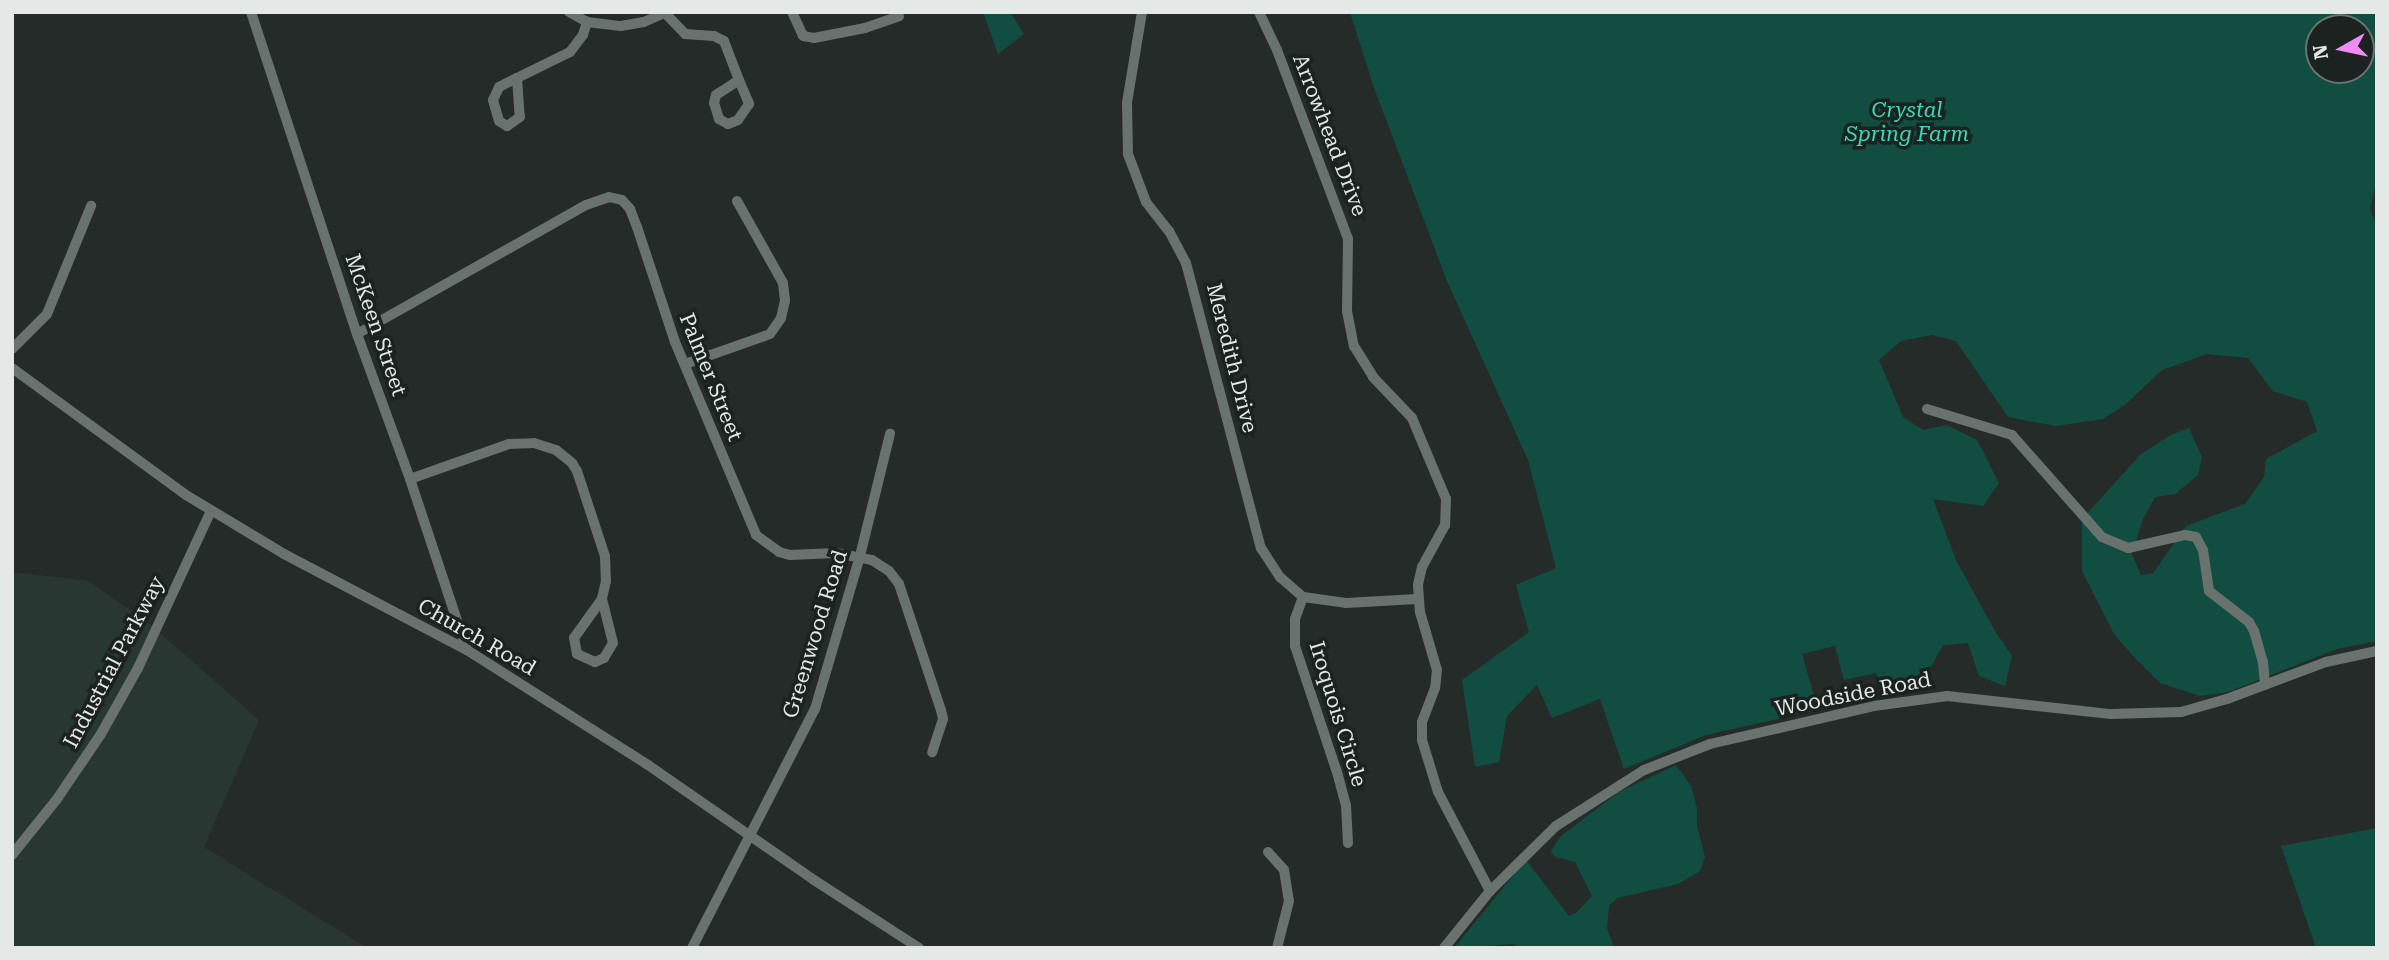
<!DOCTYPE html>
<style>
body{margin:0}
#map{position:relative;width:2389px;height:960px;overflow:hidden;background:#252b29;font-family:"Roboto Serif",serif}
div>[style]{position:absolute}
.built>*{inset:0;background:#293733}
.green>*{inset:0;background:#114e41}
.minor>*{height:10px;margin:-5px;padding:0 5px;transform-origin:5px;border-radius:5px;background:#6a726f}
span{translate:-50% -50%;white-space:nowrap;text-align:center;line-height:1.15;-webkit-text-stroke:7px #1b2220;paint-order:stroke}
.park-label{font-size:21px;color:#3db;font-style:italic}
.street-label{font-size:21px;color:#e4e9e7}
.frame{position:absolute;inset:0;border:14px solid #e4e9e7;pointer-events:none}
.north{position:absolute;left:2305px;top:14px;width:70px;height:70px;box-sizing:border-box;background:#1b2220;border:2px solid #6b7270;border-radius:50%;rotate:261deg;font-size:19px;font-weight:700;line-height:28px;text-align:center;color:#e4e9e7}
.north::after{content:'';display:block;margin:auto;width:24px;height:32px;background:#f08bf5;clip-path:polygon(50% 0,100% 100%,50% 72%,0 100%)}
</style>
<div id="map">
<div class="built">
<div style="clip-path:polygon(12px 572px,89px 581px,152px 626px,259px 720px,204px 847px,367px 948px,12px 948px)"></div>
</div>
<div class="green">
<div style="clip-path:polygon(983px 12px,1010px 12px,1024px 34px,998px 54px)"></div>
<div style="clip-path:polygon(evenodd,1350px 12px,2377px 12px,2377px 181px,2370px 208px,2377px 227px,2377px 641px,2337px 649px,2228px 692px,2200px 696px,2160px 683px,2135px 658px,2114px 634px,2082px 571px,2082px 519px,2141px 454px,2173px 434px,2189px 428px,2202px 457px,2198px 475px,2175px 494px,2155px 497px,2143px 519px,2132px 554px,2141px 575px,2153px 573px,2186px 526px,2245px 504px,2264px 477px,2266px 459px,2317px 431px,2307px 402px,2273px 391px,2248px 358px,2207px 354px,2162px 370px,2126px 404px,2103px 419px,2056px 426px,2008px 417px,1956px 341px,1932px 335px,1901px 341px,1879px 360px,1903px 417px,1923px 430px,1947px 425px,1977px 440px,1999px 483px,1983px 506px,1933px 499px,1956px 560px,1995px 631px,2012px 656px,2005px 686px,1979px 676px,1968px 643px,1943px 645px,1929px 670px,1932px 688px,1885px 693px,1876px 673px,1844px 680px,1835px 646px,1802px 654px,1818px 710px,1706px 735px,1624px 769px,1600px 699px,1552px 718px,1537px 685px,1507px 716px,1499px 762px,1475px 767px,1462px 680px,1529px 632px,1516px 585px,1556px 568px,1528px 460px,1447px 281px,1373px 85px,1350px 12px,2319px 28px,2361px 28px,2361px 70px,2319px 70px,2319px 28px)"></div>
<div style="clip-path:polygon(1676px 765px,1691px 786px,1697px 808px,1697px 826px,1705px 857px,1700px 871px,1678px 884px,1617px 898px,1609px 906px,1607px 928px,1614px 948px,1519px 948px,1514px 944px,1454px 948px,1526px 860px,1569px 916px,1576px 913px,1592px 896px,1575px 862px,1556px 857px,1550px 852px,1561px 836px,1619px 792px)"></div>
<div style="clip-path:polygon(2377px 828px,2377px 948px,2316px 948px,2281px 846px)"></div>
</div>
<div class="minor">
<div style="left:251px;top:12px;width:339px;rotate:71.8deg"></div>
<div style="left:357px;top:334px;width:154px;rotate:69.9deg"></div>
<div style="left:410px;top:479px;width:180px;rotate:71.6deg"></div>
<div style="left:569px;top:12px;width:21px;rotate:29deg"></div>
<div style="left:587px;top:22px;width:34px;rotate:7deg"></div>
<div style="left:621px;top:26px;width:23px;rotate:-10deg"></div>
<div style="left:644px;top:22px;width:24px;rotate:-24deg"></div>
<div style="left:792px;top:12px;width:26px;rotate:65deg"></div>
<div style="left:803px;top:36px;width:11px;rotate:10deg"></div>
<div style="left:814px;top:38px;width:52px;rotate:-11.1deg"></div>
<div style="left:865px;top:28px;width:36px;rotate:-19deg"></div>
<div style="left:1142px;top:12px;width:92px;rotate:99.4deg"></div>
<div style="left:1127px;top:103px;width:51px;rotate:88.9deg"></div>
<div style="left:1128px;top:154px;width:51px;rotate:69.4deg"></div>
<div style="left:1146px;top:202px;width:37px;rotate:52deg"></div>
<div style="left:1169px;top:231px;width:36px;rotate:62deg"></div>
<div style="left:1186px;top:263px;width:295px;rotate:75.3deg"></div>
<div style="left:1261px;top:548px;width:35px;rotate:57deg"></div>
<div style="left:1280px;top:577px;width:30px;rotate:41deg"></div>
<div style="left:1303px;top:597px;width:43px;rotate:7.9deg"></div>
<div style="left:1346px;top:603px;width:71px;rotate:-3.2deg"></div>
<div style="left:1259px;top:12px;width:42px;rotate:64.7deg"></div>
<div style="left:1277px;top:50px;width:202px;rotate:69.4deg"></div>
<div style="left:1348px;top:239px;width:72px;rotate:90.8deg"></div>
<div style="left:1347px;top:311px;width:36px;rotate:79deg"></div>
<div style="left:1354px;top:346px;width:36px;rotate:58deg"></div>
<div style="left:1373px;top:377px;width:57px;rotate:46.4deg"></div>
<div style="left:1412px;top:418px;width:88px;rotate:67.2deg"></div>
<div style="left:1446px;top:499px;width:26px;rotate:92deg"></div>
<div style="left:1445px;top:525px;width:48px;rotate:118.7deg"></div>
<div style="left:1422px;top:567px;width:18px;rotate:103deg"></div>
<div style="left:1418px;top:585px;width:27px;rotate:86deg"></div>
<div style="left:1420px;top:612px;width:60px;rotate:73.7deg"></div>
<div style="left:1437px;top:670px;width:18px;rotate:96deg"></div>
<div style="left:1435px;top:688px;width:36px;rotate:111deg"></div>
<div style="left:1422px;top:722px;width:18px;rotate:90deg"></div>
<div style="left:1422px;top:740px;width:54px;rotate:72.9deg"></div>
<div style="left:1438px;top:792px;width:112px;rotate:62.3deg"></div>
<div style="left:665px;top:13px;width:29px;rotate:46deg"></div>
<div style="left:685px;top:34px;width:29px;rotate:4deg"></div>
<div style="left:714px;top:36px;width:11px;rotate:27deg"></div>
<div style="left:724px;top:41px;width:42px;rotate:69deg"></div>
<div style="left:517px;top:78px;width:39px;rotate:86deg"></div>
<div style="left:520px;top:117px;width:16px;rotate:145deg"></div>
<div style="left:507px;top:126px;width:9px;rotate:-148deg"></div>
<div style="left:499px;top:121px;width:22px;rotate:-106deg"></div>
<div style="left:493px;top:100px;width:14px;rotate:-65deg"></div>
<div style="left:499px;top:87px;width:20px;rotate:-27deg"></div>
<div style="left:517px;top:78px;width:59px;rotate:-26.1deg"></div>
<div style="left:570px;top:52px;width:21px;rotate:-53deg"></div>
<div style="left:583px;top:35px;width:14px;rotate:-73deg"></div>
<div style="left:739px;top:80px;width:26px;rotate:67deg"></div>
<div style="left:749px;top:104px;width:19px;rotate:125deg"></div>
<div style="left:738px;top:120px;width:11px;rotate:158deg"></div>
<div style="left:728px;top:124px;width:10px;rotate:-151deg"></div>
<div style="left:719px;top:119px;width:17px;rotate:-107deg"></div>
<div style="left:714px;top:103px;width:8px;rotate:-76deg"></div>
<div style="left:716px;top:95px;width:27px;rotate:-33deg"></div>
<div style="left:357px;top:334px;width:263px;rotate:-29.4deg"></div>
<div style="left:586px;top:205px;width:24px;rotate:-19deg"></div>
<div style="left:609px;top:197px;width:13px;rotate:13deg"></div>
<div style="left:622px;top:200px;width:12px;rotate:48deg"></div>
<div style="left:630px;top:209px;width:19px;rotate:69deg"></div>
<div style="left:637px;top:227px;width:121px;rotate:71.7deg"></div>
<div style="left:675px;top:342px;width:209px;rotate:67.2deg"></div>
<div style="left:756px;top:535px;width:29px;rotate:36deg"></div>
<div style="left:779px;top:552px;width:11px;rotate:15deg"></div>
<div style="left:790px;top:555px;width:46px;rotate:-2.5deg"></div>
<div style="left:836px;top:553px;width:37px;rotate:11deg"></div>
<div style="left:872px;top:560px;width:20px;rotate:33deg"></div>
<div style="left:889px;top:571px;width:16px;rotate:52deg"></div>
<div style="left:899px;top:584px;width:133px;rotate:71.6deg"></div>
<div style="left:941px;top:710px;width:9px;rotate:77deg"></div>
<div style="left:943px;top:719px;width:35px;rotate:108deg"></div>
<div style="left:12px;top:349px;width:49px;rotate:-45deg"></div>
<div style="left:47px;top:314px;width:117px;rotate:-67.8deg"></div>
<div style="left:685px;top:364px;width:90px;rotate:-19.4deg"></div>
<div style="left:770px;top:334px;width:19px;rotate:-55deg"></div>
<div style="left:781px;top:318px;width:18px;rotate:-77deg"></div>
<div style="left:785px;top:300px;width:17px;rotate:-97deg"></div>
<div style="left:783px;top:283px;width:94px;rotate:-119.3deg"></div>
<div style="left:12px;top:368px;width:215px;rotate:36.1deg"></div>
<div style="left:186px;top:495px;width:114px;rotate:31deg"></div>
<div style="left:284px;top:554px;width:207px;rotate:27.7deg"></div>
<div style="left:467px;top:650px;width:214px;rotate:32.4deg"></div>
<div style="left:648px;top:765px;width:202px;rotate:34.7deg"></div>
<div style="left:814px;top:880px;width:125px;rotate:32.9deg"></div>
<div style="left:1927px;top:409px;width:89px;rotate:17deg"></div>
<div style="left:2012px;top:435px;width:136px;rotate:48.6deg"></div>
<div style="left:2102px;top:537px;width:28px;rotate:23deg"></div>
<div style="left:2128px;top:548px;width:58px;rotate:-12.8deg"></div>
<div style="left:2185px;top:535px;width:11px;rotate:10deg"></div>
<div style="left:2196px;top:537px;width:15px;rotate:62deg"></div>
<div style="left:2203px;top:550px;width:41px;rotate:81.7deg"></div>
<div style="left:2209px;top:591px;width:51px;rotate:37.8deg"></div>
<div style="left:2249px;top:622px;width:10px;rotate:61deg"></div>
<div style="left:2254px;top:631px;width:32px;rotate:74deg"></div>
<div style="left:2263px;top:662px;width:23px;rotate:85deg"></div>
<div style="left:410px;top:479px;width:105px;rotate:-19.5deg"></div>
<div style="left:509px;top:444px;width:25px;rotate:-2deg"></div>
<div style="left:534px;top:443px;width:23px;rotate:18deg"></div>
<div style="left:556px;top:450px;width:21px;rotate:39deg"></div>
<div style="left:572px;top:463px;width:9px;rotate:58deg"></div>
<div style="left:577px;top:471px;width:89px;rotate:71.8deg"></div>
<div style="left:605px;top:556px;width:25px;rotate:88deg"></div>
<div style="left:606px;top:581px;width:18px;rotate:103deg"></div>
<div style="left:602px;top:599px;width:48px;rotate:125.7deg"></div>
<div style="left:574px;top:638px;width:16px;rotate:79deg"></div>
<div style="left:577px;top:654px;width:20px;rotate:24deg"></div>
<div style="left:595px;top:662px;width:10px;rotate:-24deg"></div>
<div style="left:604px;top:658px;width:17px;rotate:-59deg"></div>
<div style="left:613px;top:643px;width:45px;rotate:-104deg"></div>
<div style="left:1303px;top:597px;width:23px;rotate:110deg"></div>
<div style="left:1295px;top:619px;width:27px;rotate:90deg"></div>
<div style="left:1295px;top:646px;width:133px;rotate:71.6deg"></div>
<div style="left:1337px;top:772px;width:34px;rotate:75deg"></div>
<div style="left:1346px;top:805px;width:38px;rotate:87deg"></div>
<div style="left:1268px;top:852px;width:24px;rotate:48deg"></div>
<div style="left:1284px;top:870px;width:31px;rotate:81deg"></div>
<div style="left:1289px;top:901px;width:49px;rotate:104.3deg"></div>
<div style="left:12px;top:855px;width:72px;rotate:-51.2deg"></div>
<div style="left:57px;top:799px;width:78px;rotate:-55.9deg"></div>
<div style="left:101px;top:734px;width:76px;rotate:-60.7deg"></div>
<div style="left:138px;top:668px;width:173px;rotate:-65.1deg"></div>
<div style="left:692px;top:948px;width:269px;rotate:-62.8deg"></div>
<div style="left:815px;top:709px;width:159px;rotate:-73.6deg"></div>
<div style="left:860px;top:556px;width:126px;rotate:-76.2deg"></div>
<div style="left:1444px;top:948px;width:73px;rotate:-51.1deg"></div>
<div style="left:1490px;top:891px;width:93px;rotate:-44.6deg"></div>
<div style="left:1556px;top:826px;width:104px;rotate:-32.5deg"></div>
<div style="left:1644px;top:770px;width:71px;rotate:-21.5deg"></div>
<div style="left:1710px;top:744px;width:168px;rotate:-13deg"></div>
<div style="left:1874px;top:706px;width:74px;rotate:-7.8deg"></div>
<div style="left:1947px;top:696px;width:165px;rotate:6.3deg"></div>
<div style="left:2111px;top:714px;width:70px;rotate:-1.6deg"></div>
<div style="left:2181px;top:712px;width:48px;rotate:-15.8deg"></div>
<div style="left:2227px;top:699px;width:106px;rotate:-20.5deg"></div>
<div style="left:2326px;top:662px;width:52px;rotate:-12.2deg"></div>
</div>
<div class="park-label">
<span style="left:1907px;top:122px">Crystal<br>Spring Farm</span>
</div>
<div class="street-label">
<span style="left:1330px;top:135px;rotate:69deg">Arrowhead Drive</span>
<span style="left:376px;top:325px;rotate:71deg">McKeen Street</span>
<span style="left:1232px;top:358px;rotate:76deg">Meredith Drive</span>
<span style="left:711px;top:377px;rotate:68deg">Palmer Street</span>
<span style="left:815px;top:634px;rotate:-73deg">Greenwood Road</span>
<span style="left:477px;top:637px;rotate:30deg">Church Road</span>
<span style="left:114px;top:662px;rotate:-62deg">Industrial Parkway</span>
<span style="left:1853px;top:694px;rotate:-11deg">Woodside Road</span>
<span style="left:1338px;top:714px;rotate:73deg">Iroquois Circle</span>
</div>
<div class="frame"></div>
<div class="north">N</div>
</div>
